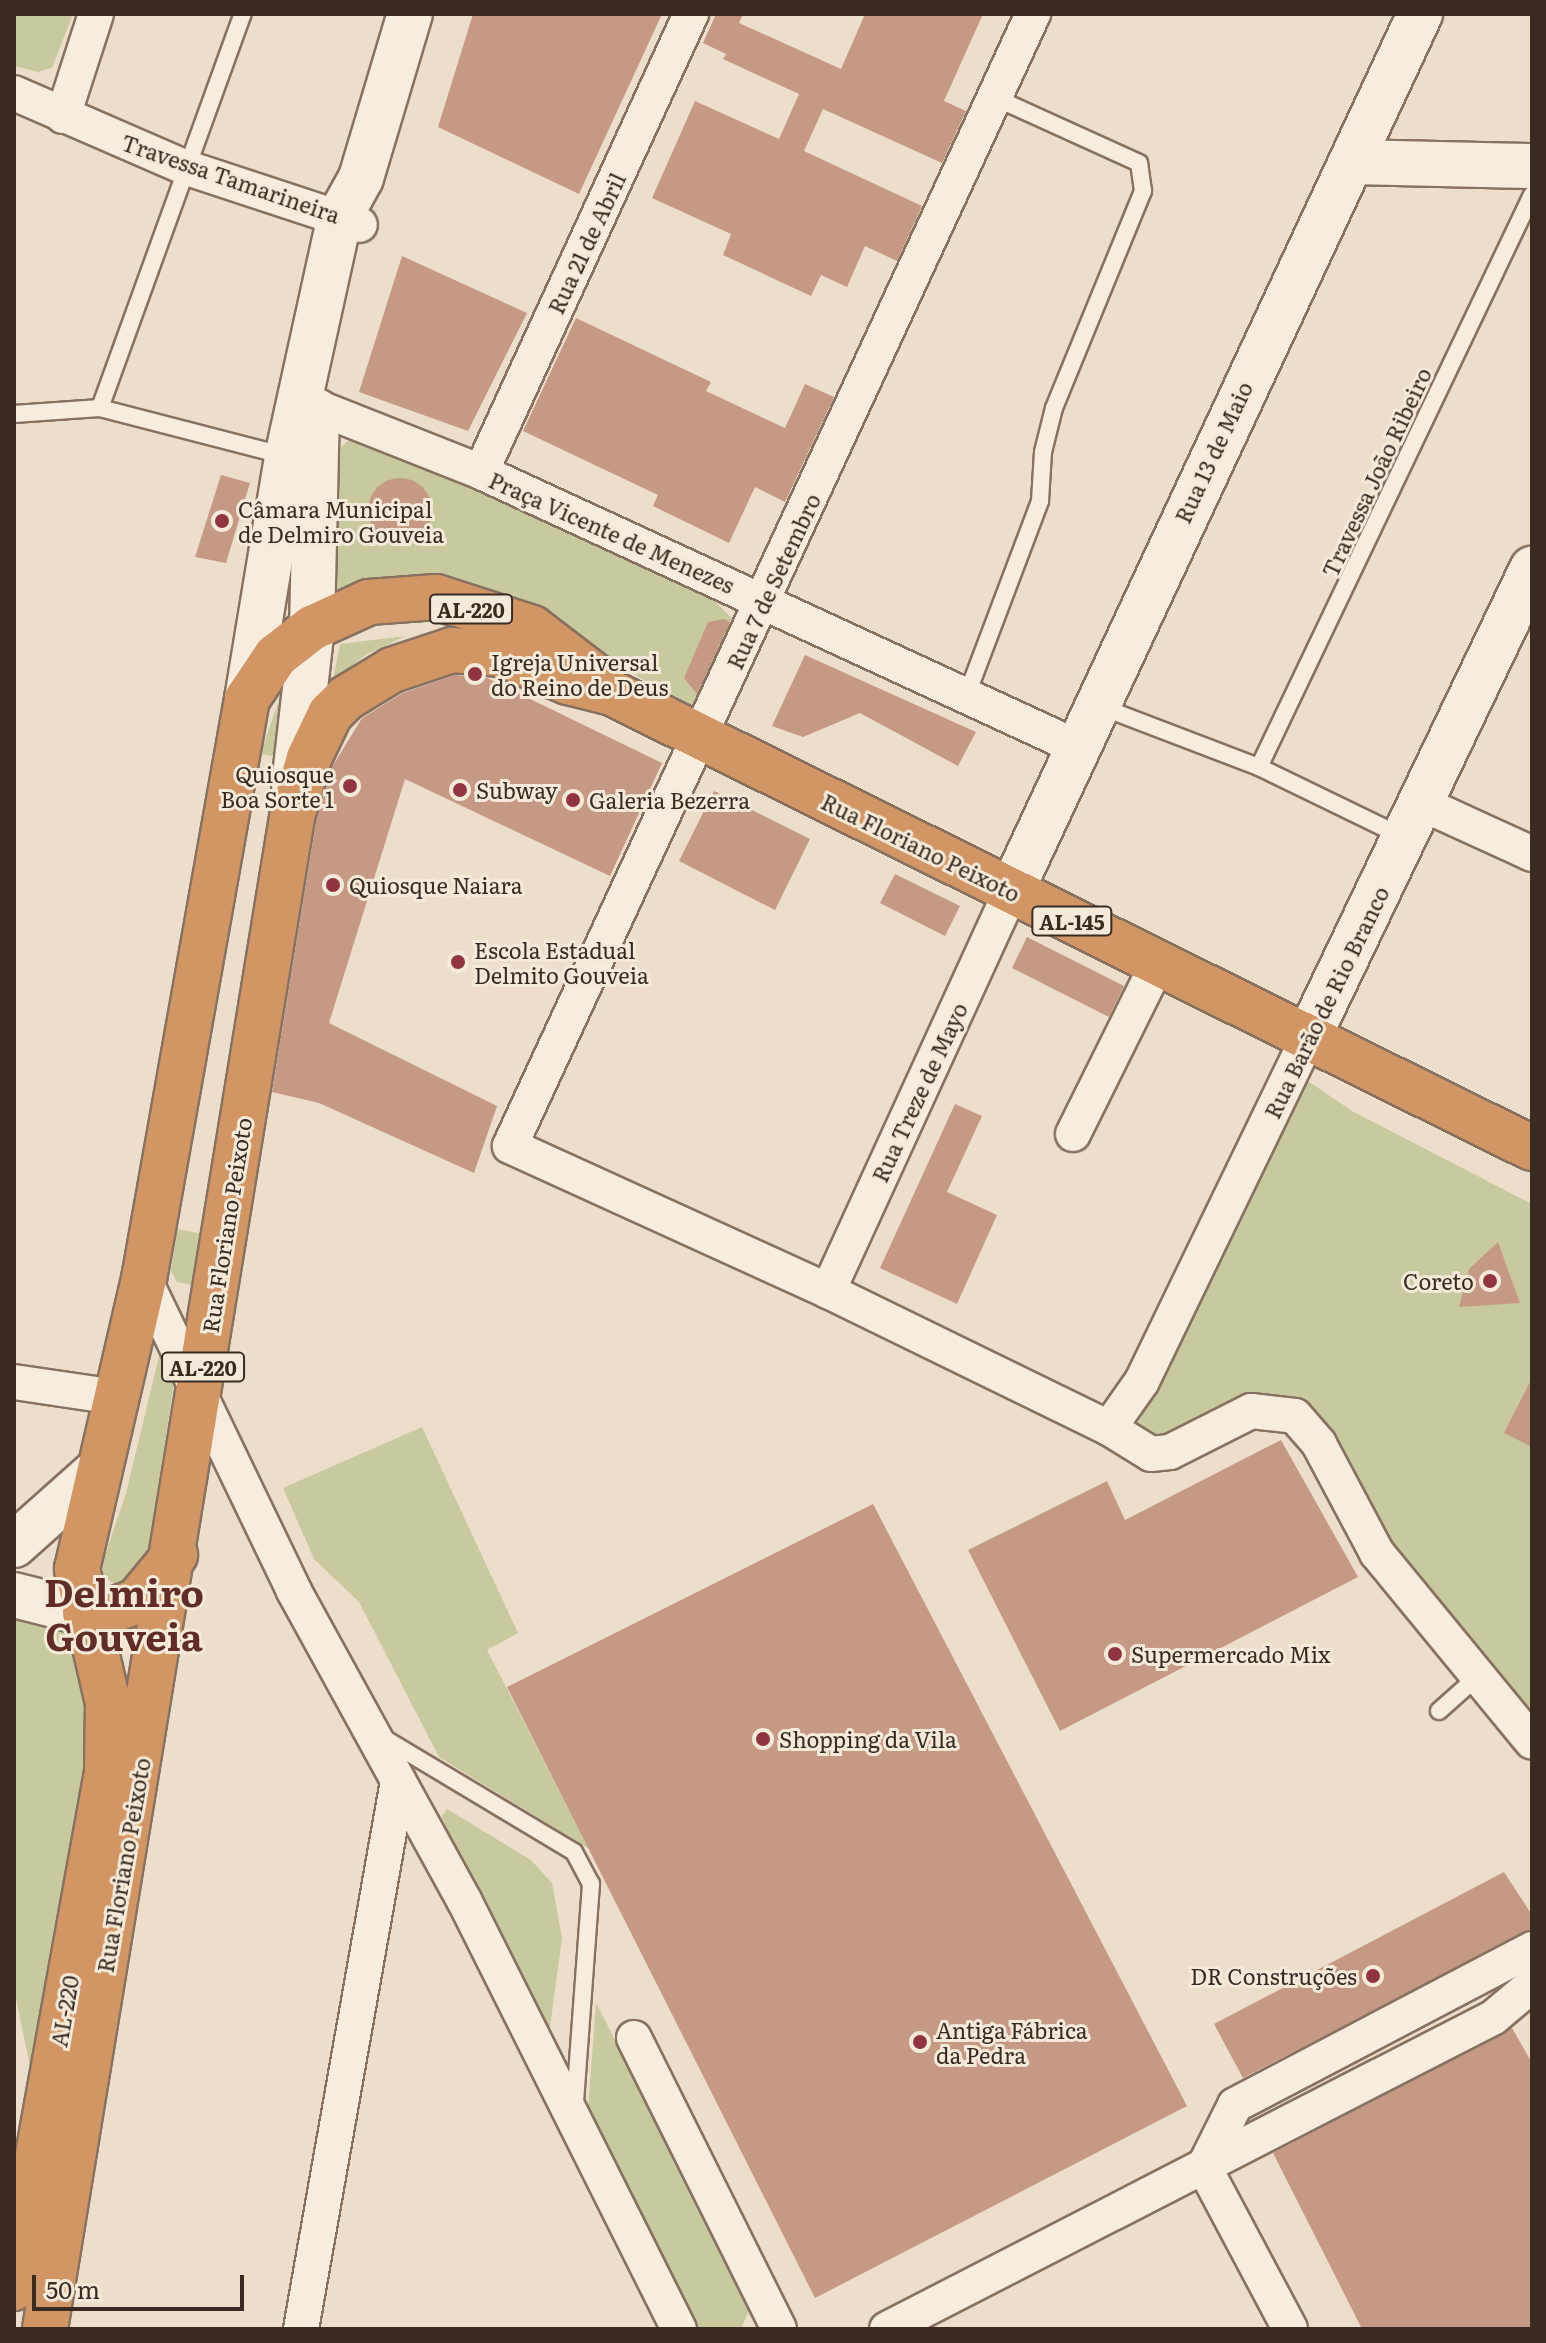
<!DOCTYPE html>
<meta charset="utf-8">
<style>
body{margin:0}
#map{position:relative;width:1546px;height:2343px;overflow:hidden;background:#ecdecb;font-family:Literata,serif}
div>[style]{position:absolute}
.green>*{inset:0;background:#c9c9a0}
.building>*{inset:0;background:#c69985}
.round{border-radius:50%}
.roads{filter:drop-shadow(2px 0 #877160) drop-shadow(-2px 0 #877160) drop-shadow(0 2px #877160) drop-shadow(0 -2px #877160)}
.lane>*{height:16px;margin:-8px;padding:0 8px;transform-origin:8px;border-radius:8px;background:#f7edde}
.street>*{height:34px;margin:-17px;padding:0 17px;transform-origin:17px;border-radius:17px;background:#f7edde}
.secondary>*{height:44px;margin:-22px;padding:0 22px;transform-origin:22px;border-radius:22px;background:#f7edde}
.highway>*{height:44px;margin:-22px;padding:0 22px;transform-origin:22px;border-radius:22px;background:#d29665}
.dots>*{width:22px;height:22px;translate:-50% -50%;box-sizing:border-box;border:4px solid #f4eada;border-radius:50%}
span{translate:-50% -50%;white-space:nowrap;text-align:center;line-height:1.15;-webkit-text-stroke:6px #f4eada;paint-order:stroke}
.shield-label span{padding:2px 6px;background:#f4eada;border:2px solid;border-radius:6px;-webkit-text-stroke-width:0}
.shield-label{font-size:20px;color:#392b22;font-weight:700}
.street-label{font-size:22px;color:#392b22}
.poi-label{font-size:22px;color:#392b22}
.left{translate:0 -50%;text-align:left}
.right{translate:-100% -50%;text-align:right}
.town-label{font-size:38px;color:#622c26;font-weight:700}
.frame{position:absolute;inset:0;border:16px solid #392b22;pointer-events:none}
.scale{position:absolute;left:32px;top:2275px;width:212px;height:36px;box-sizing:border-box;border:4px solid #392b22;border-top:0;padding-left:10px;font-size:24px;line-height:28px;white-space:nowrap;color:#392b22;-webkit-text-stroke:6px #f4eada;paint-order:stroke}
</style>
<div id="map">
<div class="green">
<div style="clip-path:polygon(14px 14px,73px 14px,52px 68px,38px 72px,14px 66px)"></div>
<div style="clip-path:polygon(358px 433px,692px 579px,744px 630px,693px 710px,578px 640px,440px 584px,333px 589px,328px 457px)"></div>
<div style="clip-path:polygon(406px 636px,367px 654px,333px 680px,340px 644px)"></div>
<div style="clip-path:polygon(298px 671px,283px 758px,260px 754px,281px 695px)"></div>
<div style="clip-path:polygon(1308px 1081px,1352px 1111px,1532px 1204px,1532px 1726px,1407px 1571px,1293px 1400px,1253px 1394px,1156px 1438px,1136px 1427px)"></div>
<div style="clip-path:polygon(177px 1229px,203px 1234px,191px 1285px,177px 1282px,171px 1271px)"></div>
<div style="clip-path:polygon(161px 1348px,174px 1383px,145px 1573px,120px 1588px,103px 1576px,102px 1564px,126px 1493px)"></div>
<div style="clip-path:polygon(422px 1427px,518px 1633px,487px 1650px,589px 1849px,439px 1757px,359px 1602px,314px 1559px,283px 1488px)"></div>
<div style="clip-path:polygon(14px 1607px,75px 1633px,98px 1682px,42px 2069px,30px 2066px,14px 1989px)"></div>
<div style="clip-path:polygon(447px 1809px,531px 1860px,552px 1883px,562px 1938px,550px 2027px,545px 2028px,452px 1844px,442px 1816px)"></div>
<div style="clip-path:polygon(596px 2003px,743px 2288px,750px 2308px,741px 2329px,699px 2329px,690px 2318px,587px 2123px)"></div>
</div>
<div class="building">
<div style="clip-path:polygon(473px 14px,662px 14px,579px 194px,438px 127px)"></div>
<div style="clip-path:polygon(716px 14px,743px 14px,739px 23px,841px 69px,865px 14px,983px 14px,944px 101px,966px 111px,942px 163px,823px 109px,804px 151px,922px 206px,897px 261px,865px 246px,847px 287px,821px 275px,811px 296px,723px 255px,731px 234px,652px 198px,695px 101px,779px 139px,799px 94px,723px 59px,726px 54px,703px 43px)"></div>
<div style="clip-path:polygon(402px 256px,527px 313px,468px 431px,359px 392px)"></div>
<div style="clip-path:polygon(576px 318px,711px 382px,706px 391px,785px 428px,805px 384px,834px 397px,785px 502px,755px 487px,729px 543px,653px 506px,658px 495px,523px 431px)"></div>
<div style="clip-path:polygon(221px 475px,250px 483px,226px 563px,195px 557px)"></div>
<div class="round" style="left:368px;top:478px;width:64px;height:64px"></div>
<div style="clip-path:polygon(724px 619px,730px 622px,697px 694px,684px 678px,708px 622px)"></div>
<div style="clip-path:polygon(805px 655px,976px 732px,958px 766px,860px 713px,803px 737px,772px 726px)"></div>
<div style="clip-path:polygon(455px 675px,487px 678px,662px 763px,610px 876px,405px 779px,329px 1023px,497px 1106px,474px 1173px,319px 1103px,272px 1092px,316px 822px,332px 767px,362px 718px,403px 693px)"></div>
<div style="clip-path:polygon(714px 791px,810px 839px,775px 910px,679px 861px)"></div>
<div style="clip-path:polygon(895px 874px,960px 906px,945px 936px,880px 903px)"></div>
<div style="clip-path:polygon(1027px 937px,1124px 986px,1109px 1017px,1012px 968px)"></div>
<div style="clip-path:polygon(955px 1104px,982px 1116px,947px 1192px,997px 1215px,957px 1304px,880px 1268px)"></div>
<div style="clip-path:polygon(1498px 1242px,1520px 1303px,1459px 1307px,1469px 1269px)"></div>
<div style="clip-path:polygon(1532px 1378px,1532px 1447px,1504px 1433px)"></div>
<div style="clip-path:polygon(1281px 1440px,1358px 1577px,1060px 1731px,968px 1550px,1107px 1481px,1125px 1520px)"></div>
<div style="clip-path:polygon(873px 1504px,1187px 2106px,815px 2298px,507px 1687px)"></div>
<div style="clip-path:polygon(1504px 1872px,1532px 1915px,1532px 1929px,1243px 2078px,1214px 2024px)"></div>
<div style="clip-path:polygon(1512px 2028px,1532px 2063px,1532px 2329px,1362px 2329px,1273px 2153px)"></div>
</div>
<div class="roads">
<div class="lane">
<div style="left:100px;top:408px;width:419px;rotate:-70.1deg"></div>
<div style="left:14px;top:414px;width:86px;rotate:-4deg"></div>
<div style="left:100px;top:408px;width:192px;rotate:14.5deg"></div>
<div style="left:966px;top:697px;width:210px;rotate:-69.3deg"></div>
<div style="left:1040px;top:501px;width:49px;rotate:-86.5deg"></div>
<div style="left:1043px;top:452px;width:45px;rotate:-76deg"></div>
<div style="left:1054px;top:408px;width:235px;rotate:-67.7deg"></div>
<div style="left:1143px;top:191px;width:28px;rotate:-98deg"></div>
<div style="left:1139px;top:163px;width:157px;rotate:-155.6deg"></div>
<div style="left:1099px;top:706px;width:171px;rotate:20.9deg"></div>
<div style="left:1259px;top:767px;width:158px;rotate:25.9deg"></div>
<div style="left:1259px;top:767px;width:634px;rotate:-64.49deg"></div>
<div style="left:1439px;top:1711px;width:51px;rotate:-41.8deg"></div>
<div style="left:382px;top:1737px;width:224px;rotate:30.9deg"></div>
<div style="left:574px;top:1852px;width:36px;rotate:62deg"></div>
<div style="left:591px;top:1884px;width:221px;rotate:94.2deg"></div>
</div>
<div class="street">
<div style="left:1033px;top:14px;width:1247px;rotate:114.8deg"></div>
<div style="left:510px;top:1146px;width:349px;rotate:24.5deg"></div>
<div style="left:828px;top:1291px;width:313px;rotate:26deg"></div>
<div style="left:1109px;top:1428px;width:49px;rotate:31.8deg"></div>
<div style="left:1151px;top:1454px;width:19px;rotate:-6deg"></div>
<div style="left:1170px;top:1452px;width:91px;rotate:-26.8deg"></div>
<div style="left:1251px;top:1411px;width:44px;rotate:6.5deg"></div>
<div style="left:1295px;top:1416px;width:37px;rotate:49deg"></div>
<div style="left:1319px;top:1444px;width:123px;rotate:62deg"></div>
<div style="left:1377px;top:1553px;width:244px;rotate:50.6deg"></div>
<div style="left:14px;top:93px;width:185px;rotate:23.5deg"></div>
<div style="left:184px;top:167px;width:185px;rotate:18.2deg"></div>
<div style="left:63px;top:116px;width:107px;rotate:-72.1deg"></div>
<div style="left:317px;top:407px;width:176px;rotate:21.6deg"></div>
<div style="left:481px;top:472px;width:656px;rotate:24.77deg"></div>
<div style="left:481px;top:472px;width:504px;rotate:-65.37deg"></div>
<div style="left:1423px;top:804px;width:120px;rotate:24.6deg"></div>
<div style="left:1073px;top:1134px;width:191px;rotate:-63.6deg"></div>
<div style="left:144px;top:1279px;width:346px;rotate:64.3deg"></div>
<div style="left:294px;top:1591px;width:353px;rotate:61.2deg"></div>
<div style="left:464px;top:1900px;width:480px;rotate:63.4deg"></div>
<div style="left:828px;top:1291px;width:439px;rotate:-65.4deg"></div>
<div style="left:14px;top:1382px;width:102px;rotate:8.4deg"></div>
<div style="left:1109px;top:1428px;width:57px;rotate:-54.9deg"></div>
<div style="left:1142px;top:1381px;width:383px;rotate:-64.2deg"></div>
<div style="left:634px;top:2038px;width:325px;rotate:63.5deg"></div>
<div style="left:1204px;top:2167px;width:69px;rotate:-63.4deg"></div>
<div style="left:1235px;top:2105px;width:335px;rotate:-27.7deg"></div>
<div style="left:1204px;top:2167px;width:183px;rotate:62deg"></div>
<div style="left:301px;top:2329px;width:557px;rotate:-79.96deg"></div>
<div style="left:887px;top:2329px;width:682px;rotate:-27.2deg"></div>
<div style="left:1494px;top:2017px;width:50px;rotate:-40.1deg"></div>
</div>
<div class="secondary">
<div style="left:1352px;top:162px;width:180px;rotate:1.3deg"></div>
<div style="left:247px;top:699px;width:245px;rotate:-80.6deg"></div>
<div style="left:287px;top:457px;width:247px;rotate:-77.6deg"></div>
<div style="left:340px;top:216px;width:43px;rotate:-61.1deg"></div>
<div style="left:361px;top:178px;width:171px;rotate:-73.4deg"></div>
<div style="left:294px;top:785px;width:158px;rotate:-83.5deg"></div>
<div style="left:312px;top:628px;width:217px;rotate:-88.7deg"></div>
<div style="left:1011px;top:892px;width:969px;rotate:-65.02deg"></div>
<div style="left:1309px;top:1036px;width:518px;rotate:-64.47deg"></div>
<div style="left:14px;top:1545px;width:111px;rotate:-41.7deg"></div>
<div style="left:14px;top:1595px;width:73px;rotate:14.2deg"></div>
</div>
<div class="highway">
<div style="left:85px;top:1613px;width:18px;rotate:3deg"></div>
<div style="left:103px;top:1614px;width:36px;rotate:-21deg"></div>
<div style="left:137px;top:1601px;width:60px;rotate:-50.4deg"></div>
<div style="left:14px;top:2288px;width:524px;rotate:-79.78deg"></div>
<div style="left:107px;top:1772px;width:69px;rotate:-89.2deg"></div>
<div style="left:108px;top:1703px;width:138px;rotate:-103deg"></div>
<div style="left:77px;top:1569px;width:298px;rotate:-77deg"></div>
<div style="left:144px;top:1279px;width:589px;rotate:-79.93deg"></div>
<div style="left:247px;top:699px;width:52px;rotate:-56deg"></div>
<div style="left:276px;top:656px;width:46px;rotate:-37.9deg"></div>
<div style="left:312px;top:628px;width:63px;rotate:-24.5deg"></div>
<div style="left:369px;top:602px;width:67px;rotate:-4.3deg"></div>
<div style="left:436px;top:597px;width:101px;rotate:17.9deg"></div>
<div style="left:532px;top:628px;width:81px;rotate:37.4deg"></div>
<div style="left:45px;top:2329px;width:1532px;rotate:-80.72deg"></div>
<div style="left:292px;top:817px;width:61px;rotate:-73.9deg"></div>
<div style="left:309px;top:758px;width:49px;rotate:-64.5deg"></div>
<div style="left:330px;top:714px;width:23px;rotate:-45deg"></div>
<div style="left:346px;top:698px;width:54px;rotate:-31.3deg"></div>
<div style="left:392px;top:670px;width:63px;rotate:-18.4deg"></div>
<div style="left:452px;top:650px;width:49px;rotate:4.7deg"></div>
<div style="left:501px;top:654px;width:73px;rotate:22.7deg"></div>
<div style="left:568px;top:682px;width:45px;rotate:14deg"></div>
<div style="left:612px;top:693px;width:1026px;rotate:26.32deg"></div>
</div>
</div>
<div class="dots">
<div style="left:222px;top:521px;background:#913540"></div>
<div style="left:475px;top:674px;background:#913540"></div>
<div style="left:350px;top:786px;background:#913540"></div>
<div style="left:460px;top:790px;background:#913540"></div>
<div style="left:573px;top:800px;background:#913540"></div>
<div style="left:333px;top:885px;background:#913540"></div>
<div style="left:458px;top:962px;background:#913540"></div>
<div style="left:1490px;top:1281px;background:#913540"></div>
<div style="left:1115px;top:1654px;background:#913540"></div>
<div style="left:763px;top:1739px;background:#913540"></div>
<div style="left:1373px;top:1976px;background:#913540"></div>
<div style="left:920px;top:2042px;background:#913540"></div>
</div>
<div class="shield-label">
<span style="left:471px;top:609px">AL-220</span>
<span style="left:1072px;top:921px">AL-145</span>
<span style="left:203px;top:1367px">AL-220</span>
</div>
<div class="street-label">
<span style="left:231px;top:178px;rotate:19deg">Travessa Tamarineira</span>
<span style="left:586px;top:243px;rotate:-65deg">Rua 21 de Abril</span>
<span style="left:1213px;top:452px;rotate:-65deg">Rua 13 de Maio</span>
<span style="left:1376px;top:472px;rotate:-65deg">Travessa João Ribeiro</span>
<span style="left:612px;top:532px;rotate:24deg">Praça Vicente de Menezes</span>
<span style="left:773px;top:581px;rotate:-65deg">Rua 7 de Setembro</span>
<span style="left:921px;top:847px;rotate:26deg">Rua Floriano Peixoto</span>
<span style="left:1326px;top:1002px;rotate:-64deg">Rua Barão de Rio Branco</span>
<span style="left:919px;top:1092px;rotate:-65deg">Rua Treze de Mayo</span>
<span style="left:226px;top:1225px;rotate:-81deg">Rua Floriano Peixoto</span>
<span style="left:123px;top:1865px;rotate:-80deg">Rua Floriano Peixoto</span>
<span style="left:64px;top:2011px;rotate:-80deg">AL-220</span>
</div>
<div class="poi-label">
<span class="left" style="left:238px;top:521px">Câmara Municipal<br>de Delmiro Gouveia</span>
<span class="left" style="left:491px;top:674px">Igreja Universal<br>do Reino de Deus</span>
<span class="right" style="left:334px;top:786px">Quiosque<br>Boa Sorte 1</span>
<span class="left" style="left:476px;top:790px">Subway</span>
<span class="left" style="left:589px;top:800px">Galeria Bezerra</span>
<span class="left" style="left:349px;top:885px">Quiosque Naiara</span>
<span class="left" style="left:474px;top:962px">Escola Estadual<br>Delmito Gouveia</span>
<span class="right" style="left:1474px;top:1281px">Coreto</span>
<span class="left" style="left:1131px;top:1654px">Supermercado Mix</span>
<span class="left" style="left:779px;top:1739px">Shopping da Vila</span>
<span class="right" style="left:1357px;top:1976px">DR Construções</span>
<span class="left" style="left:936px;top:2042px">Antiga Fábrica<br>da Pedra</span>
</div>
<div class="town-label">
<span style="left:124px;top:1613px">Delmiro<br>Gouveia</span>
</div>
<div class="frame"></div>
<div class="scale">50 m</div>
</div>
